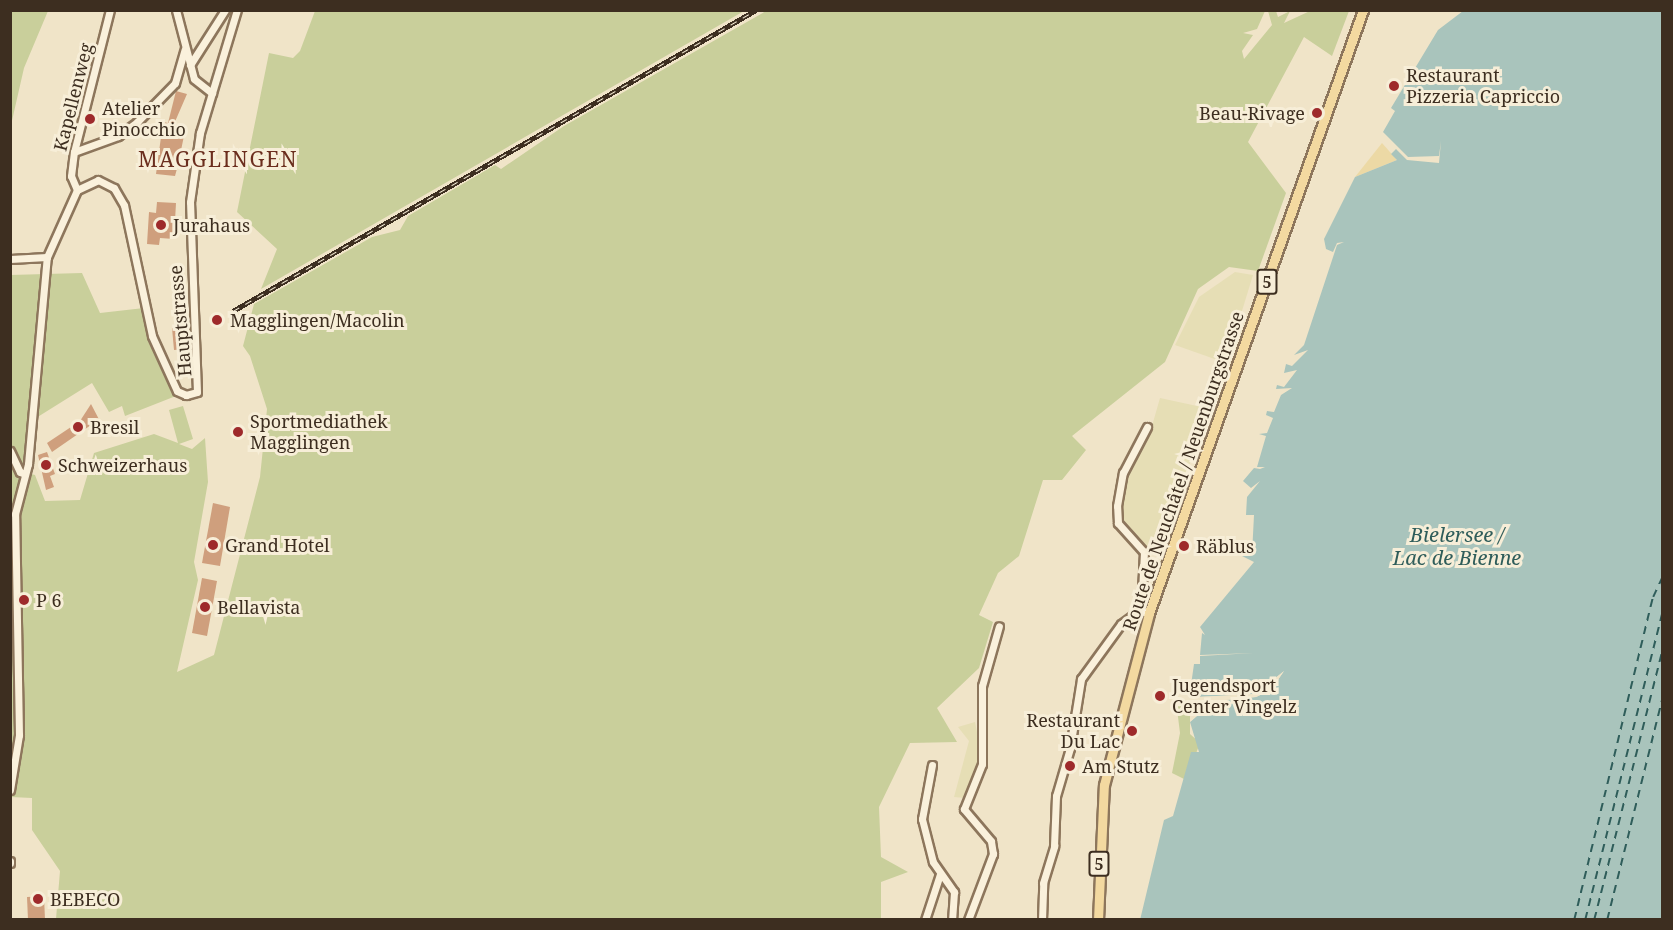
<!DOCTYPE html>
<meta charset="utf-8">
<style>
body{margin:0}
#map{position:relative;width:1673px;height:930px;overflow:hidden;background:#f0e4c8;font-family:"Noto Serif",serif}
div>[style]{position:absolute}
.farmland>*{inset:0;background:#e6deb5}
.green>*{inset:0;background:#c9cf9b}
.sand>*{inset:0;background:#ecd9a5}
.water>*{inset:0;background:#a9c4bc}
.pier>*{inset:0;background:#f0e4c8}
.ferry>*{height:1.5px;margin-top:-0.75px;transform-origin:0;background:repeating-linear-gradient(90deg,#2f5d5a 0 8px,transparent 0 14px)}
.building>*{inset:0;background:#cf9f7d}
.roads{filter:drop-shadow(2px 0 #8d765c) drop-shadow(-2px 0 #8d765c) drop-shadow(0 2px #8d765c) drop-shadow(0 -2px #8d765c)}
.minor>*{height:7px;margin:-3.5px;padding:0 3.5px;transform-origin:3.5px;border-radius:3.5px;background:#faf1dc}
.major>*{height:9px;margin:-4.5px;padding:0 4.5px;transform-origin:4.5px;border-radius:4.5px;background:#f3d9a0}
.rail>*{height:4.5px;margin-top:-2.25px;transform-origin:0;background:repeating-linear-gradient(90deg,#f7eed8 0 7px,#3d2e20 0 14px);box-sizing:border-box;border-block:2px solid #3d2e20}
.dots>*{width:16px;height:16px;translate:-50% -50%;box-sizing:border-box;border:3px solid #f7eed8;border-radius:50%}
span{translate:-50% -50%;white-space:nowrap;text-align:center;line-height:1.15;-webkit-text-stroke:6px #f7eed8;paint-order:stroke}
.shield-label span{padding:2px 4px;background:#f7eed8;border:2px solid;border-radius:4px;-webkit-text-stroke-width:0}
.shield-label{font-size:16px;color:#3d2e20;font-weight:700}
.poi-label{font-size:18px;color:#3d2e20}
.left{translate:0 -50%;text-align:left}
.right{translate:-100% -50%;text-align:right}
.street-label{font-size:18px;color:#3d2e20}
.water-label{font-size:20px;color:#2f5d5a;font-style:italic}
.quarter-label{font-size:21px;color:#6b2e1e;letter-spacing:1.5px}
.frame{position:absolute;inset:0;border:12px solid #3d2e20;pointer-events:none}
</style>
<div id="map">
<div class="farmland">
<div style="clip-path:polygon(1235px 272px,1253px 275px,1226px 363px,1175px 345px,1199px 297px)"></div>
<div style="clip-path:polygon(1160px 398px,1211px 409px,1157px 550px,1146px 547px,1121px 521px,1126px 480px,1150px 433px)"></div>
<div style="clip-path:polygon(975px 722px,982px 757px,965px 798px,954px 797px,969px 741px,958px 727px)"></div>
</div>
<div class="green">
<div style="clip-path:polygon(11px 10px,48px 11px,24px 68px,11px 125px)"></div>
<div style="clip-path:polygon(1250px 10px,1265px 11px,1257px 29px,1243px 33px,1253px 35px,1242px 51px,1244px 59px,1272px 25px,1268px 11px,1276px 11px,1278px 17px,1290px 11px,1284px 23px,1310px 11px,1349px 11px,1332px 56px,1304px 37px,1248px 142px,1286px 193px,1258px 271px,1229px 267px,1198px 289px,1165px 362px,1072px 436px,1086px 450px,1062px 480px,1043px 480px,1019px 556px,998px 573px,979px 615px,993px 622px,979px 668px,937px 708px,957px 742px,910px 743px,879px 807px,881px 857px,908px 872px,881px 882px,881px 919px,56px 919px,60px 871px,32px 830px,32px 798px,11px 797px,10px 275px,82px 273px,100px 313px,144px 308px,181px 394px,125px 416px,122px 406px,109px 412px,92px 383px,36px 418px,31px 474px,35px 475px,45px 501px,80px 500px,94px 453px,154px 434px,178px 443px,169px 410px,183px 406px,193px 439px,179px 444px,192px 449px,205px 438px,208px 482px,194px 562px,198px 580px,177px 672px,214px 655px,260px 477px,267px 409px,250px 356px,243px 346px,254px 304px,372px 237px,400px 230px,408px 216px,495px 165px,501px 169px,564px 126px,766px 11px)"></div>
<div style="clip-path:polygon(315px 11px,347px 12px,744px 11px,261px 289px,277px 249px,237px 212px,269px 53px,293px 58px,300px 51px)"></div>
<div style="clip-path:polygon(1176px 701px,1190px 701px,1190px 734px,1200px 743px,1186px 780px,1172px 773px,1180px 733px)"></div>
</div>
<div class="sand">
<div style="clip-path:polygon(1382px 143px,1397px 160px,1355px 177px)"></div>
</div>
<div class="water">
<div style="clip-path:polygon(1463px 11px,1662px 11px,1662px 919px,1140px 920px,1164px 820px,1173px 816px,1191px 752px,1199px 752px,1190px 722px,1214px 701px,1256px 697px,1271px 690px,1284px 671px,1256px 694px,1197px 697px,1190px 692px,1194px 664px,1200px 664px,1200px 656px,1254px 653px,1200px 655px,1202px 633px,1205px 635px,1200px 627px,1254px 562px,1240px 555px,1252px 554px,1254px 515px,1246px 515px,1247px 497px,1260px 481px,1251px 488px,1243px 481px,1254px 468px,1260px 469px,1265px 467px,1257px 467px,1266px 436px,1259px 434px,1267px 433px,1273px 418px,1266px 415px,1267px 411px,1274px 412px,1281px 395px,1292px 388px,1276px 389px,1277px 385px,1284px 387px,1297px 370px,1284px 373px,1286px 364px,1292px 366px,1308px 350px,1294px 355px,1304px 345px,1337px 245px,1344px 242px,1337px 243px,1333px 252px,1326px 249px,1324px 239px,1355px 177px,1397px 160px,1391px 154px,1396px 149px,1407px 160px,1439px 163px,1441px 141px,1439px 156px,1408px 157px,1383px 132px,1395px 111px,1391px 108px,1438px 30px)"></div>
</div>
<div class="pier">
<div style="clip-path:polygon(1284px 671px,1271px 690px,1256px 697px,1214px 701px,1190px 722px,1194px 711px,1209px 699px,1196px 700px,1190px 692px,1197px 697px,1256px 694px)"></div>
</div>
<div class="ferry">
<div style="left:1574px;top:920px;width:333px;rotate:-76.3deg"></div>
<div style="left:1653px;top:597px;width:21px;rotate:-65deg"></div>
<div style="left:1585px;top:920px;width:317px;rotate:-75.9deg"></div>
<div style="left:1594px;top:920px;width:277px;rotate:-75.8deg"></div>
<div style="left:1607px;top:920px;width:227px;rotate:-76deg"></div>
</div>
<div class="building">
<div style="clip-path:polygon(176px 91px,187px 94px,174px 124px,186px 126px,178px 165px,175px 176px,156px 174px,163px 122px,168px 123px)"></div>
<div style="clip-path:polygon(157px 202px,176px 203px,174px 239px,160px 238px,159px 245px,147px 244px,149px 212px,156px 213px)"></div>
<div style="clip-path:polygon(172px 328px,189px 333px,186px 349px,174px 350px)"></div>
<div style="clip-path:polygon(91px 404px,104px 429px,96px 433px,91px 425px,52px 452px,47px 443px,80px 421px)"></div>
<div style="clip-path:polygon(47px 452px,55px 474px,50px 476px,54px 487px,46px 490px,38px 455px)"></div>
<div style="clip-path:polygon(213px 503px,230px 507px,220px 566px,202px 563px)"></div>
<div style="clip-path:polygon(202px 578px,217px 581px,207px 636px,192px 633px)"></div>
<div style="clip-path:polygon(44px 896px,45px 920px,28px 920px,27px 897px)"></div>
</div>
<div class="roads">
<div class="minor">
<div style="left:176px;top:10px;width:71px;rotate:75.4deg"></div>
<div style="left:194px;top:79px;width:23px;rotate:38deg"></div>
<div style="left:190px;top:65px;width:65px;rotate:-57.5deg"></div>
<div style="left:74px;top:152px;width:47px;rotate:-20deg"></div>
<div style="left:118px;top:136px;width:24px;rotate:-36deg"></div>
<div style="left:137px;top:122px;width:54px;rotate:-45.7deg"></div>
<div style="left:175px;top:83px;width:35px;rotate:-74deg"></div>
<div style="left:77px;top:190px;width:15px;rotate:-113deg"></div>
<div style="left:71px;top:176px;width:24px;rotate:-83deg"></div>
<div style="left:74px;top:152px;width:146px;rotate:-75.8deg"></div>
<div style="left:10px;top:259px;width:37px;rotate:-3deg"></div>
<div style="left:10px;top:451px;width:23px;rotate:65deg"></div>
<div style="left:20px;top:472px;width:5px;rotate:22deg"></div>
<div style="left:1141px;top:611px;width:59px;rotate:-87.1deg"></div>
<div style="left:1144px;top:552px;width:39px;rotate:-132deg"></div>
<div style="left:1118px;top:523px;width:17px;rotate:-93deg"></div>
<div style="left:1117px;top:506px;width:34px;rotate:-80deg"></div>
<div style="left:1123px;top:473px;width:52px;rotate:-62.4deg"></div>
<div style="left:932px;top:765px;width:55px;rotate:100.5deg"></div>
<div style="left:922px;top:819px;width:44px;rotate:75.7deg"></div>
<div style="left:933px;top:862px;width:37px;rotate:55deg"></div>
<div style="left:954px;top:892px;width:28px;rotate:94deg"></div>
<div style="left:10px;top:790px;width:56px;rotate:-80.7deg"></div>
<div style="left:19px;top:735px;width:221px;rotate:-91deg"></div>
<div style="left:15px;top:514px;width:52px;rotate:-75.4deg"></div>
<div style="left:28px;top:464px;width:208px;rotate:-84.8deg"></div>
<div style="left:47px;top:257px;width:73px;rotate:-65.9deg"></div>
<div style="left:77px;top:190px;width:23px;rotate:-25deg"></div>
<div style="left:98px;top:180px;width:18px;rotate:27deg"></div>
<div style="left:114px;top:188px;width:20px;rotate:60deg"></div>
<div style="left:124px;top:205px;width:134px;rotate:77.9deg"></div>
<div style="left:152px;top:336px;width:60px;rotate:65.6deg"></div>
<div style="left:177px;top:391px;width:10px;rotate:24deg"></div>
<div style="left:186px;top:395px;width:11px;rotate:-15deg"></div>
<div style="left:197px;top:392px;width:190px;rotate:-92.1deg"></div>
<div style="left:190px;top:202px;width:70px;rotate:-81.8deg"></div>
<div style="left:200px;top:133px;width:128px;rotate:-73.3deg"></div>
<div style="left:10px;top:861px;width:2px;rotate:90deg"></div>
<div style="left:925px;top:920px;width:48px;rotate:-71.9deg"></div>
<div style="left:968px;top:920px;width:71px;rotate:-69.3deg"></div>
<div style="left:993px;top:854px;width:13px;rotate:-99deg"></div>
<div style="left:991px;top:841px;width:42px;rotate:-130.2deg"></div>
<div style="left:964px;top:809px;width:48px;rotate:-68.2deg"></div>
<div style="left:982px;top:764px;width:78px;rotate:-90deg"></div>
<div style="left:982px;top:686px;width:62px;rotate:-74.2deg"></div>
<div style="left:1042px;top:920px;width:37px;rotate:-88deg"></div>
<div style="left:1043px;top:883px;width:39px;rotate:-73deg"></div>
<div style="left:1054px;top:846px;width:50px;rotate:-87.7deg"></div>
<div style="left:1056px;top:796px;width:50px;rotate:-73.7deg"></div>
<div style="left:1070px;top:748px;width:70px;rotate:-80.9deg"></div>
<div style="left:1081px;top:679px;width:68px;rotate:-54deg"></div>
<div style="left:1121px;top:624px;width:22px;rotate:-36deg"></div>
<div style="left:1139px;top:611px;width:10px;rotate:11deg"></div>
</div>
<div class="major">
<div style="left:1098px;top:920px;width:135px;rotate:-87.5deg"></div>
<div style="left:1104px;top:785px;width:178px;rotate:-75.3deg"></div>
<div style="left:1149px;top:613px;width:640px;rotate:-70.46deg"></div>
</div>
</div>
<div class="rail">
<div style="left:233px;top:311px;width:603px;rotate:-29.92deg"></div>
</div>
<div class="dots">
<div style="left:1394px;top:86px;background:#9e2a2b"></div>
<div style="left:1317px;top:113px;background:#9e2a2b"></div>
<div style="left:90px;top:119px;background:#9e2a2b"></div>
<div style="left:161px;top:225px;background:#9e2a2b"></div>
<div style="left:217px;top:320px;background:#9e2a2b"></div>
<div style="left:78px;top:427px;background:#9e2a2b"></div>
<div style="left:238px;top:432px;background:#9e2a2b"></div>
<div style="left:46px;top:465px;background:#9e2a2b"></div>
<div style="left:213px;top:545px;background:#9e2a2b"></div>
<div style="left:1184px;top:546px;background:#9e2a2b"></div>
<div style="left:24px;top:600px;background:#9e2a2b"></div>
<div style="left:205px;top:607px;background:#9e2a2b"></div>
<div style="left:1160px;top:696px;background:#9e2a2b"></div>
<div style="left:1132px;top:731px;background:#9e2a2b"></div>
<div style="left:1070px;top:766px;background:#9e2a2b"></div>
<div style="left:38px;top:899px;background:#9e2a2b"></div>
</div>
<div class="shield-label">
<span style="left:1267px;top:282px">5</span>
<span style="left:1099px;top:864px">5</span>
</div>
<div class="poi-label">
<span class="left" style="left:1406px;top:86px">Restaurant<br>Pizzeria Capriccio</span>
<span class="left" style="left:102px;top:119px">Atelier<br>Pinocchio</span>
<span class="right" style="left:1305px;top:113px">Beau-Rivage</span>
<span class="left" style="left:173px;top:225px">Jurahaus</span>
<span class="left" style="left:230px;top:320px">Magglingen/Macolin</span>
<span class="left" style="left:250px;top:432px">Sportmediathek<br>Magglingen</span>
<span class="left" style="left:90px;top:427px">Bresil</span>
<span class="left" style="left:58px;top:465px">Schweizerhaus</span>
<span class="left" style="left:225px;top:545px">Grand Hotel</span>
<span class="left" style="left:1196px;top:546px">Räblus</span>
<span class="left" style="left:36px;top:600px">P 6</span>
<span class="left" style="left:217px;top:607px">Bellavista</span>
<span class="left" style="left:1172px;top:696px">Jugendsport<br>Center Vingelz</span>
<span class="right" style="left:1120px;top:731px">Restaurant<br>Du Lac</span>
<span class="left" style="left:1082px;top:766px">Am Stutz</span>
<span class="left" style="left:50px;top:899px">BEBECO</span>
</div>
<div class="street-label">
<span style="left:73px;top:97px;rotate:-76deg">Kapellenweg</span>
<span style="left:180px;top:321px;rotate:-95deg">Hauptstrasse</span>
<span style="left:1183px;top:471px;rotate:-71deg">Route de Neuchâtel / Neuenburgstrasse</span>
</div>
<div class="water-label">
<span style="left:1457px;top:546px">Bielersee /<br>Lac de Bienne</span>
</div>
<div class="quarter-label">
<span style="left:218px;top:159px">MAGGLINGEN</span>
</div>
<div class="frame"></div>
</div>
